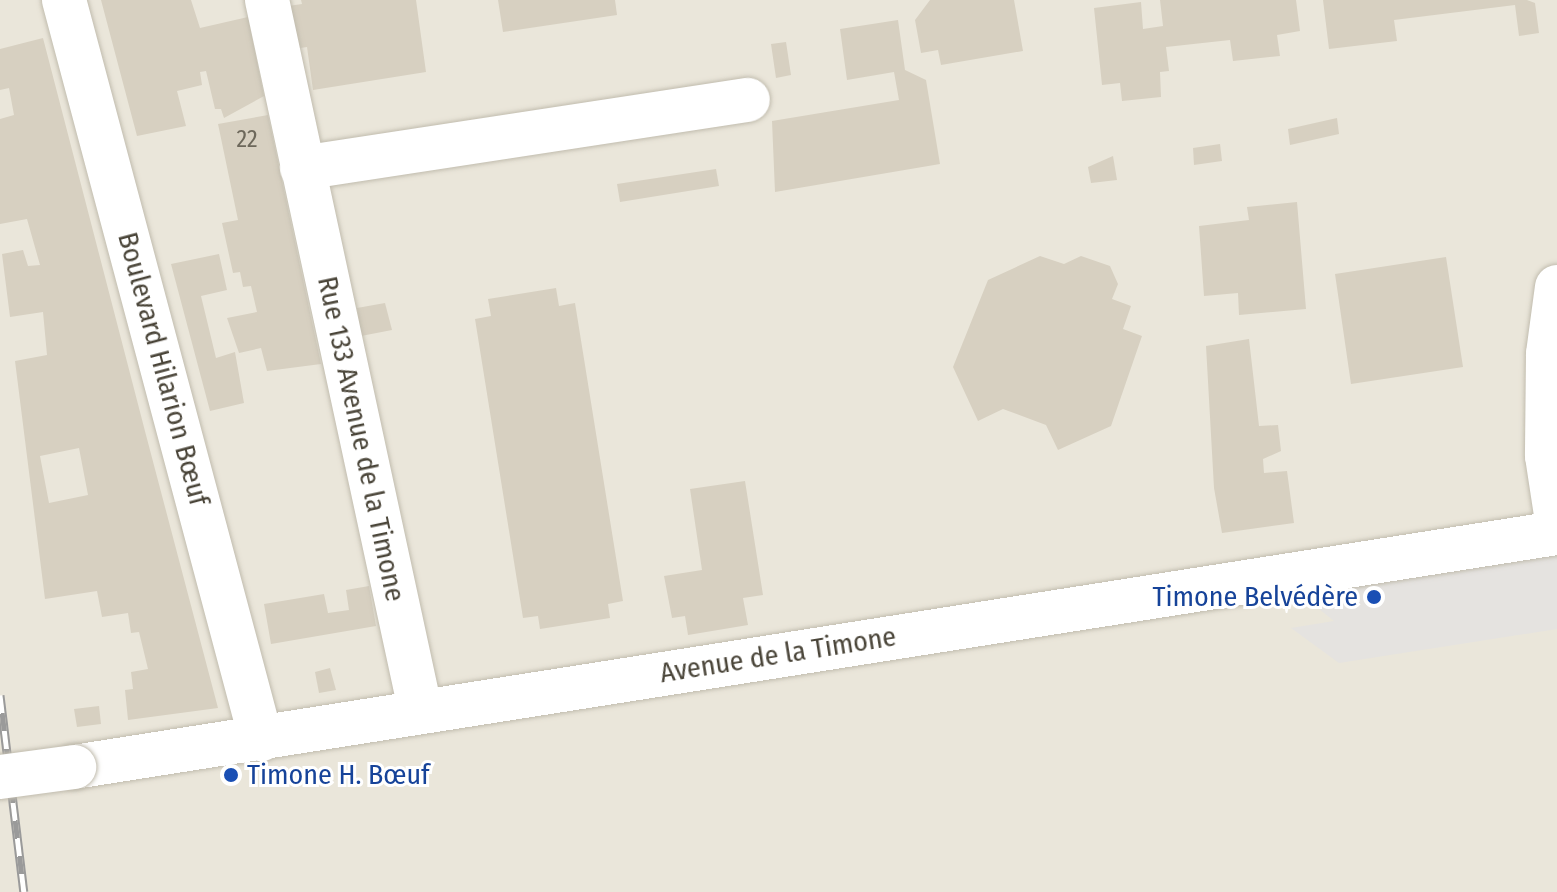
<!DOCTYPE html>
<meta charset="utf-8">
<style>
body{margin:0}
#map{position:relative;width:1557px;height:892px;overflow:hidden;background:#f6f3ec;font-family:"Fira Sans Condensed",sans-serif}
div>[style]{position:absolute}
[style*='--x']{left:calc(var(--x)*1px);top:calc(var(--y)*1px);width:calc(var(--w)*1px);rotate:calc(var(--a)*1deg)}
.residential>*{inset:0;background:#eae6da}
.parking>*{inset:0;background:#e5e3e0}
.building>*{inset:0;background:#d7d0c1}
.roads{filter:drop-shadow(0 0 2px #c1bcae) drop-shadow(0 0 2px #c1bcae)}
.minor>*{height:44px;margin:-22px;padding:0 22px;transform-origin:22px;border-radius:22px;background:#fff}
.rail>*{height:9px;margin-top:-4.5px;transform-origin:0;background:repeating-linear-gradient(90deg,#fff 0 18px,#9a9a9a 0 36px);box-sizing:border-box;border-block:2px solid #9a9a9a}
.bridges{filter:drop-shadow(0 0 2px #c1bcae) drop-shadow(0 0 2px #c1bcae)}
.minor-bridge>*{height:44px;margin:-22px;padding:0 22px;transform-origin:22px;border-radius:22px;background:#fff}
.dots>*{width:22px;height:22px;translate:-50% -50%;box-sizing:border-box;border:4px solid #fff;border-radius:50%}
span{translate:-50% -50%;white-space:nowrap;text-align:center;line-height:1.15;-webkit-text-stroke:6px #fff;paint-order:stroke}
.number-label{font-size:24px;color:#6d685b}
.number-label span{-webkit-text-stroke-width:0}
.street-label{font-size:28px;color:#4a4539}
.transit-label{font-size:28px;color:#164399}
.right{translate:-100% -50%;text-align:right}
.left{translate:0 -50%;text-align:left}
</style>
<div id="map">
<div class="residential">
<i style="clip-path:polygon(0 0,1557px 0,1557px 892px,0 892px)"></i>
</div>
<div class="parking">
<i style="clip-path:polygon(1557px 534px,1557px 629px,1339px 663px,1291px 628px,1334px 621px,1281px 578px)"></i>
</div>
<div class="building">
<i style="clip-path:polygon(101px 0,191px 0,200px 28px,248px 17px,264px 96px,224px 118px,221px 109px,215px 109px,206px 71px,200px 72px,202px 85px,177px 91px,186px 126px,137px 136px)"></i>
<i style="clip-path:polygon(301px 0,416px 0,426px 72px,313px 90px,307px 47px,294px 49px,288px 6px,302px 4px)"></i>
<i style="clip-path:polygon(498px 0,615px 0,617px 15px,503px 32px)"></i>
<i style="clip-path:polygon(930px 0,1014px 0,1023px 51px,941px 65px,938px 50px,921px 53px,915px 20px)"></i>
<i style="clip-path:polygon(1160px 0,1296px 0,1300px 31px,1277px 35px,1280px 56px,1233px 61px,1230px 40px,1166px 47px,1169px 71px,1160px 72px,1161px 97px,1122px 101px,1120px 83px,1102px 85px,1094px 8px,1141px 2px,1143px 29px,1163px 26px)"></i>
<i style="clip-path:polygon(1323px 0,1527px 0,1535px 3px,1539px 33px,1519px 36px,1515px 5px,1394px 20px,1397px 41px,1329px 49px)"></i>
<i style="clip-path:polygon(898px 20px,905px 70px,926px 80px,940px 164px,775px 192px,772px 121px,899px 100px,894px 72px,847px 80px,840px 29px)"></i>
<i style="clip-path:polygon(evenodd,43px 38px,146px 435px,218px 708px,128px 720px,125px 690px,133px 689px,131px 672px,148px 669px,139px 632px,131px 633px,128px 613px,102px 617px,97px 591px,45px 599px,15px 361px,47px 355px,43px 312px,10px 317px,2px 254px,23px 250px,28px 266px,40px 265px,27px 219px,0 224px,0 119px,14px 115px,9px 88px,0 90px,0 49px,43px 38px,79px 448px,88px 495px,49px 503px,40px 456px,79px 448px)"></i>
<i style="clip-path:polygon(786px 42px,791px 75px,776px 78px,771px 44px)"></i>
<i style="clip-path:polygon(268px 115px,321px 364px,267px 371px,261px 348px,239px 353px,227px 318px,257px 312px,251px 286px,243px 287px,240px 272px,233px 273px,222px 223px,238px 220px,218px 124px)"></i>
<i style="clip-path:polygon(1337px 118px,1339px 134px,1290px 145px,1288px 129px)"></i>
<i style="clip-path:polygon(1220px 144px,1222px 161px,1194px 165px,1193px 148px)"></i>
<i style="clip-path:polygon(1113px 156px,1117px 180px,1091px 183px,1088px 167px)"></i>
<i style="clip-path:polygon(716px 169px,719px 186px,620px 202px,617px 184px)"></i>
<i style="clip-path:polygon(1297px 202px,1306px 309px,1239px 315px,1238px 293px,1204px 296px,1199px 226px,1249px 220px,1247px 207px)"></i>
<i style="clip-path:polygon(219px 254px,227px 290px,201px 296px,216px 358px,235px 352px,244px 403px,210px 411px,171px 264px)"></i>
<i style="clip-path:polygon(1040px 256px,1064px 264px,1081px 256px,1110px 266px,1118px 284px,1112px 299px,1131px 306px,1123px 329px,1142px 336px,1111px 426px,1058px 450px,1046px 425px,1003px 409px,978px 421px,953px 367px,988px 280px)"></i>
<i style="clip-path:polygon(1446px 257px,1463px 367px,1351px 384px,1335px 274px)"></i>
<i style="clip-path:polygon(556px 288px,559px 306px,575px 303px,623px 601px,608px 604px,610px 618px,540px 629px,538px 616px,523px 618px,475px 319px,491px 316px,488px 299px)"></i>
<i style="clip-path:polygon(385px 303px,392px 330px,361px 336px,357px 308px)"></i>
<i style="clip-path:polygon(1249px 339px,1259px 426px,1278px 425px,1281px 451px,1263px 459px,1264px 473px,1287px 471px,1294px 523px,1222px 533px,1214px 488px,1206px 346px)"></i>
<i style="clip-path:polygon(745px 481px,763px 595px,743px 598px,748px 625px,688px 635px,685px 616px,672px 618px,664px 576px,702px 570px,690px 489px)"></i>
<i style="clip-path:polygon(369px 586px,376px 626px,271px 644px,264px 604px,324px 594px,328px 613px,349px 610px,346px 590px)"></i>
<i style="clip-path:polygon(330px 668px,336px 690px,319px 693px,315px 672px)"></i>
<i style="clip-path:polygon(99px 706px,101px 724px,77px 727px,74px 709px)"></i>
</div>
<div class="roads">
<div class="minor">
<i style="--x:64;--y:0;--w:765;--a:75.07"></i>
<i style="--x:267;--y:0;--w:725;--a:77.82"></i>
<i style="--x:302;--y:168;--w:451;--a:-8.7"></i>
<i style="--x:1557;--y:287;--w:68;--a:97.7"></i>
<i style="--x:1548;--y:354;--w:102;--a:90.6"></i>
<i style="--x:1547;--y:456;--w:66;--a:81.3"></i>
<i style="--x:74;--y:767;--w:1501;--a:-8.97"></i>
</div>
</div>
<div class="rail">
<i style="--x:0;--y:695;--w:198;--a:83.1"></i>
</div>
<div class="bridges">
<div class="minor-bridge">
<i style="--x:0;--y:777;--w:75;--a:-7.7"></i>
</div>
</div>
<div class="dots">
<i style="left:1374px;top:597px;background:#1a4fb4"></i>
<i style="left:231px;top:775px;background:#1a4fb4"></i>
</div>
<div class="number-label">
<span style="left:247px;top:140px">22</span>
</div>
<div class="street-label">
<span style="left:163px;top:369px;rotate:75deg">Boulevard Hilarion Bœuf</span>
<span style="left:361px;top:439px;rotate:78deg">Rue 133 Avenue de la Timone</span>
<span style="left:778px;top:655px;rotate:-9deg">Avenue de la Timone</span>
</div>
<div class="transit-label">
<span class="right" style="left:1358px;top:597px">Timone Belvédère</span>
<span class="left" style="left:247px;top:775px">Timone H. Bœuf</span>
</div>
</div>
